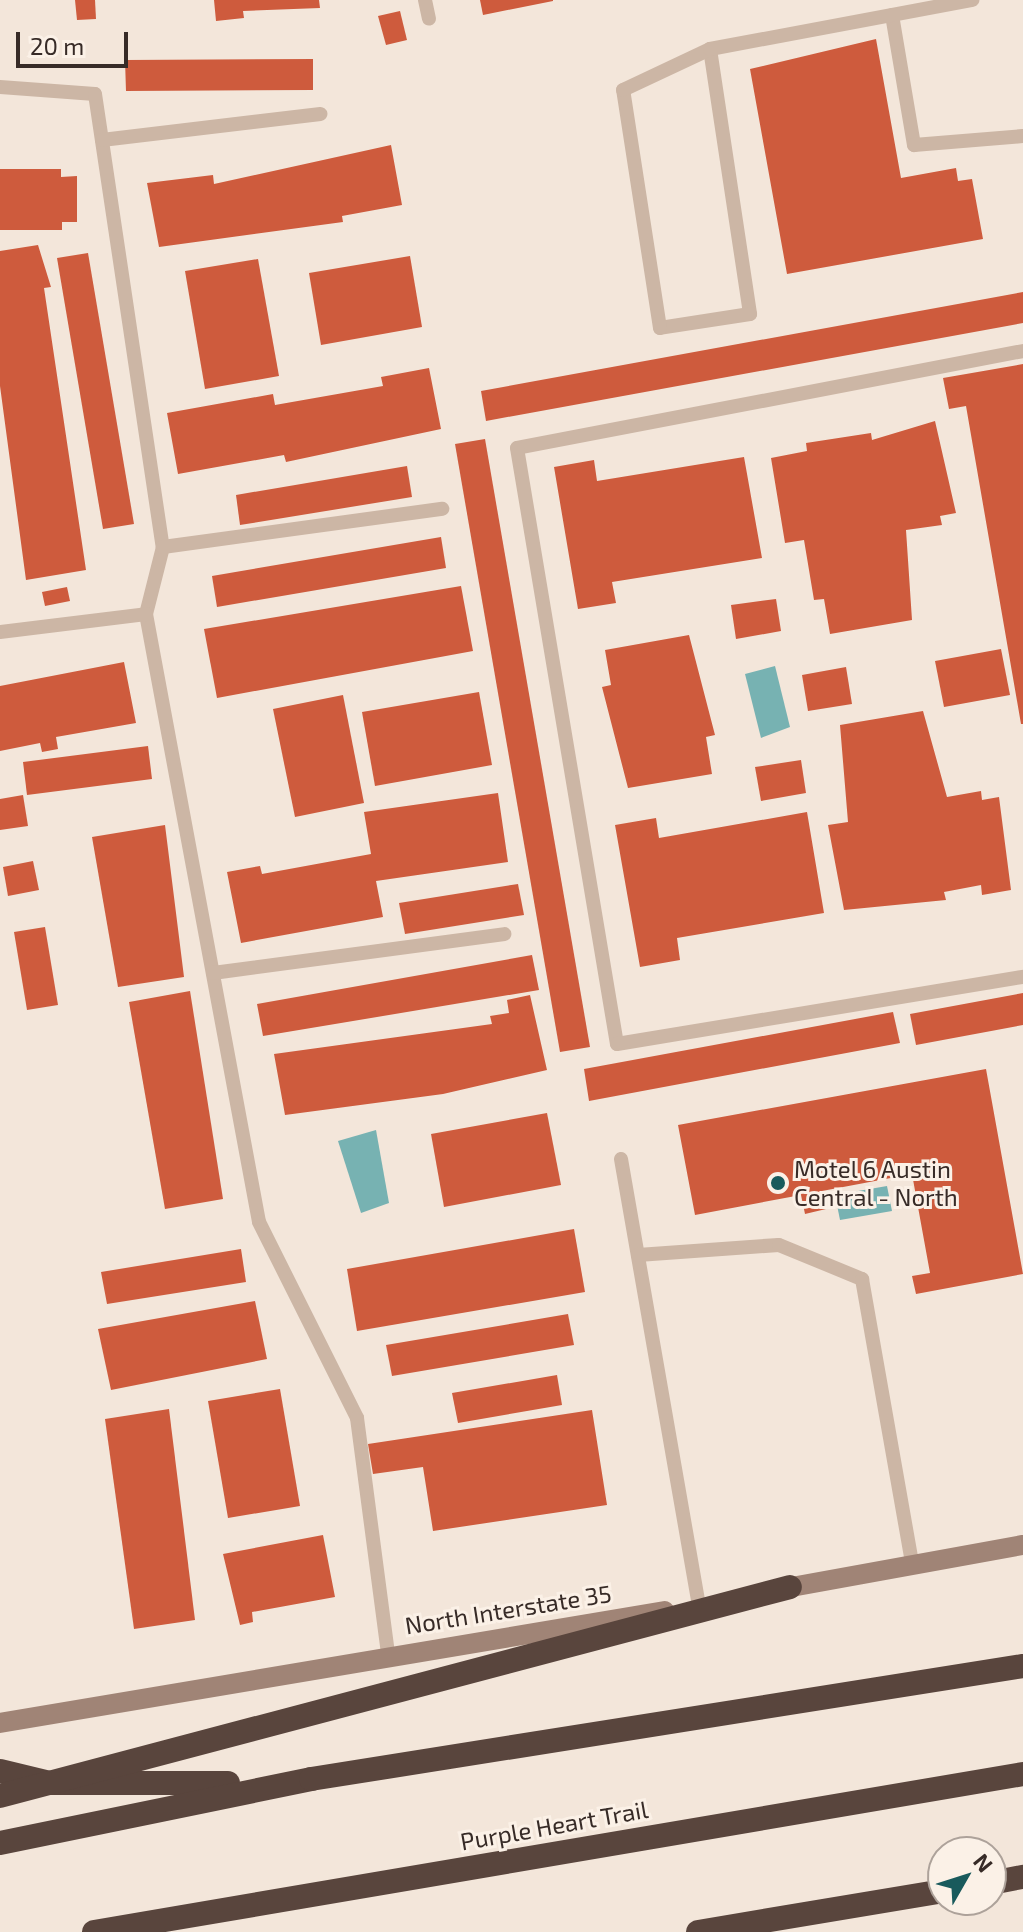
<!DOCTYPE html>
<style>
body{margin:0}
#map{position:relative;width:1023px;height:1932px;overflow:hidden;background:#f3e6da;font-family:"Exo 2",sans-serif}
div>[style]{position:absolute}
[style*='--x']{left:calc(var(--x)*1px);top:calc(var(--y)*1px);width:calc(var(--w)*1px);rotate:calc(var(--a)*1deg)}
.water>*{inset:0;background:#77b2b2}
.building>*{inset:0;background:#ce5b3d}
.lane>*{height:14px;margin:-7px;padding:0 7px;transform-origin:7px;border-radius:7px;background:#ccb6a5}
.secondary>*{height:20px;margin:-10px;padding:0 10px;transform-origin:10px;border-radius:10px;background:#a08476}
.highway>*{height:24px;margin:-12px;padding:0 12px;transform-origin:12px;border-radius:12px;background:#59453d}
.dots>*{width:22px;height:22px;translate:-50% -50%;box-sizing:border-box;border:4px solid #fbf1e7;border-radius:50%}
span{translate:-50% -50%;white-space:nowrap;text-align:center;line-height:1.15;-webkit-text-stroke:6px #fbf1e7;paint-order:stroke}
.poi-label{font-size:24px;color:#372b27}
.left{translate:0 -50%;text-align:left}
.street-label{font-size:24px;color:#372b27}
.north{position:absolute;left:927px;top:1836px;width:80px;height:80px;box-sizing:border-box;background:#fbf1e7;border:2px solid #ada29a;border-radius:50%;rotate:51deg;font-size:22px;font-weight:700;line-height:32px;text-align:center;color:#372b27}
.north::after{content:'';display:block;margin:auto;width:28px;height:36px;background:#195a5c;clip-path:polygon(50% 0,100% 100%,50% 72%,0 100%)}
.scale{position:absolute;left:16px;top:32px;width:112px;height:36px;box-sizing:border-box;border:4px solid #372b27;border-top:0;padding-left:10px;font-size:24px;line-height:28px;white-space:nowrap;color:#372b27;-webkit-text-stroke:6px #fbf1e7;paint-order:stroke}
</style>
<div id="map">
<div class="water">
<i style="clip-path:polygon(775px 666px,790px 727px,761px 738px,745px 674px)"></i>
<i style="clip-path:polygon(376px 1130px,389px 1203px,361px 1213px,338px 1141px)"></i>
<i style="clip-path:polygon(887px 1186px,892px 1211px,840px 1220px,835px 1195px)"></i>
</div>
<div class="building">
<i style="clip-path:polygon(75px 0,95px 0,96px 19px,77px 20px)"></i>
<i style="clip-path:polygon(214px 0,319px 0,320px 8px,243px 11px,244px 18px,216px 21px)"></i>
<i style="clip-path:polygon(480px 0,553px 0,553px 1px,483px 15px)"></i>
<i style="clip-path:polygon(400px 11px,407px 40px,386px 45px,378px 16px)"></i>
<i style="clip-path:polygon(876px 39px,901px 178px,956px 168px,958px 181px,972px 179px,983px 239px,787px 274px,750px 69px)"></i>
<i style="clip-path:polygon(313px 59px,313px 90px,126px 91px,125px 60px)"></i>
<i style="clip-path:polygon(391px 145px,402px 205px,342px 216px,343px 222px,159px 247px,147px 183px,213px 175px,214px 184px)"></i>
<i style="clip-path:polygon(0 169px,61px 169px,61px 177px,77px 176px,77px 222px,62px 222px,62px 230px,0 230px)"></i>
<i style="clip-path:polygon(38px 245px,51px 287px,44px 288px,86px 570px,26px 580px,0 386px,0 251px)"></i>
<i style="clip-path:polygon(88px 253px,134px 524px,103px 529px,57px 258px)"></i>
<i style="clip-path:polygon(410px 256px,422px 327px,321px 345px,309px 273px)"></i>
<i style="clip-path:polygon(258px 259px,279px 376px,205px 389px,185px 271px)"></i>
<i style="clip-path:polygon(1023px 292px,1023px 323px,486px 421px,481px 391px)"></i>
<i style="clip-path:polygon(1023px 364px,1023px 724px,1021px 724px,966px 406px,949px 409px,943px 378px)"></i>
<i style="clip-path:polygon(429px 368px,441px 429px,286px 462px,284px 455px,178px 474px,167px 413px,273px 394px,275px 405px,383px 386px,381px 377px)"></i>
<i style="clip-path:polygon(935px 421px,956px 513px,940px 516px,942px 525px,906px 530px,912px 620px,830px 634px,824px 599px,814px 600px,804px 540px,785px 543px,771px 458px,807px 451px,806px 443px,871px 433px,872px 440px)"></i>
<i style="clip-path:polygon(485px 439px,590px 1047px,560px 1052px,455px 444px)"></i>
<i style="clip-path:polygon(744px 457px,762px 558px,612px 582px,616px 603px,578px 609px,554px 467px,594px 460px,597px 481px)"></i>
<i style="clip-path:polygon(407px 466px,412px 497px,240px 525px,236px 495px)"></i>
<i style="clip-path:polygon(441px 537px,446px 568px,217px 607px,212px 576px)"></i>
<i style="clip-path:polygon(461px 586px,473px 651px,217px 698px,204px 629px)"></i>
<i style="clip-path:polygon(67px 587px,70px 601px,45px 606px,42px 592px)"></i>
<i style="clip-path:polygon(776px 599px,781px 631px,736px 639px,731px 605px)"></i>
<i style="clip-path:polygon(689px 635px,715px 735px,706px 737px,712px 774px,628px 788px,602px 687px,611px 685px,605px 650px)"></i>
<i style="clip-path:polygon(1001px 649px,1010px 695px,944px 707px,935px 661px)"></i>
<i style="clip-path:polygon(124px 662px,136px 723px,56px 737px,58px 749px,42px 752px,40px 743px,0 751px,0 686px)"></i>
<i style="clip-path:polygon(846px 667px,852px 704px,808px 711px,802px 675px)"></i>
<i style="clip-path:polygon(479px 692px,492px 765px,375px 786px,362px 712px)"></i>
<i style="clip-path:polygon(343px 695px,364px 803px,295px 817px,273px 709px)"></i>
<i style="clip-path:polygon(923px 711px,947px 797px,981px 791px,982px 800px,999px 797px,1011px 890px,982px 895px,981px 885px,944px 892px,946px 900px,844px 910px,828px 825px,848px 822px,840px 725px)"></i>
<i style="clip-path:polygon(148px 746px,152px 779px,27px 795px,23px 762px)"></i>
<i style="clip-path:polygon(801px 760px,806px 793px,761px 801px,755px 767px)"></i>
<i style="clip-path:polygon(498px 793px,508px 862px,376px 881px,383px 917px,241px 943px,227px 872px,260px 866px,262px 874px,371px 854px,364px 812px)"></i>
<i style="clip-path:polygon(23px 795px,28px 826px,0 830px,0 799px)"></i>
<i style="clip-path:polygon(807px 812px,824px 913px,677px 938px,680px 960px,640px 967px,615px 825px,656px 818px,659px 838px)"></i>
<i style="clip-path:polygon(165px 825px,184px 977px,118px 987px,92px 837px)"></i>
<i style="clip-path:polygon(33px 861px,39px 890px,8px 896px,3px 867px)"></i>
<i style="clip-path:polygon(518px 884px,524px 915px,405px 934px,399px 903px)"></i>
<i style="clip-path:polygon(45px 927px,58px 1005px,27px 1010px,14px 932px)"></i>
<i style="clip-path:polygon(532px 955px,539px 990px,263px 1036px,257px 1004px)"></i>
<i style="clip-path:polygon(190px 991px,223px 1199px,165px 1209px,129px 1002px)"></i>
<i style="clip-path:polygon(1023px 993px,1023px 1025px,916px 1045px,910px 1014px)"></i>
<i style="clip-path:polygon(530px 995px,547px 1070px,443px 1094px,285px 1115px,274px 1054px,492px 1024px,490px 1016px,509px 1013px,507px 1000px)"></i>
<i style="clip-path:polygon(893px 1012px,900px 1043px,589px 1101px,584px 1069px)"></i>
<i style="clip-path:polygon(986px 1069px,1023px 1274px,916px 1294px,912px 1276px,930px 1273px,912px 1174px,822px 1191px,826px 1209px,805px 1214px,801px 1195px,695px 1215px,678px 1125px)"></i>
<i style="clip-path:polygon(547px 1113px,561px 1185px,444px 1207px,431px 1134px)"></i>
<i style="clip-path:polygon(574px 1229px,585px 1292px,357px 1331px,347px 1269px)"></i>
<i style="clip-path:polygon(241px 1249px,246px 1282px,107px 1304px,101px 1272px)"></i>
<i style="clip-path:polygon(255px 1301px,267px 1359px,111px 1390px,98px 1329px)"></i>
<i style="clip-path:polygon(568px 1314px,574px 1345px,392px 1376px,386px 1345px)"></i>
<i style="clip-path:polygon(557px 1375px,562px 1405px,458px 1423px,452px 1393px)"></i>
<i style="clip-path:polygon(280px 1389px,300px 1506px,228px 1518px,208px 1401px)"></i>
<i style="clip-path:polygon(169px 1409px,195px 1620px,134px 1629px,105px 1419px)"></i>
<i style="clip-path:polygon(592px 1410px,607px 1505px,433px 1531px,423px 1467px,373px 1474px,368px 1444px)"></i>
<i style="clip-path:polygon(323px 1535px,335px 1597px,252px 1612px,253px 1622px,240px 1625px,223px 1554px)"></i>
</div>
<div class="lane">
<i style="--x:425;--y:0;--w:19;--a:78"></i>
<i style="--x:892;--y:15;--w:132;--a:80.4"></i>
<i style="--x:914;--y:145;--w:109;--a:-4.7"></i>
<i style="--x:710;--y:49;--w:268;--a:81.4"></i>
<i style="--x:750;--y:314;--w:91;--a:171.2"></i>
<i style="--x:660;--y:328;--w:241;--a:-98.8"></i>
<i style="--x:623;--y:90;--w:96;--a:-25.2"></i>
<i style="--x:710;--y:49;--w:267;--a:-10.6"></i>
<i style="--x:0;--y:87;--w:95;--a:4.2"></i>
<i style="--x:95;--y:94;--w:458;--a:81.5"></i>
<i style="--x:163;--y:547;--w:69;--a:104.2"></i>
<i style="--x:146;--y:614;--w:618;--a:79.47"></i>
<i style="--x:259;--y:1222;--w:219;--a:63.4"></i>
<i style="--x:357;--y:1418;--w:238;--a:82.5"></i>
<i style="--x:102;--y:140;--w:220;--a:-6.8"></i>
<i style="--x:1023;--y:351;--w:515;--a:169.15"></i>
<i style="--x:517;--y:448;--w:604;--a:80.48"></i>
<i style="--x:617;--y:1044;--w:411;--a:-9.4"></i>
<i style="--x:163;--y:547;--w:282;--a:-7.8"></i>
<i style="--x:0;--y:632;--w:147;--a:-7"></i>
<i style="--x:213;--y:973;--w:294;--a:-7.6"></i>
<i style="--x:621;--y:1159;--w:453;--a:80.1"></i>
<i style="--x:638;--y:1255;--w:141;--a:-4.1"></i>
<i style="--x:779;--y:1245;--w:90;--a:22.3"></i>
<i style="--x:862;--y:1279;--w:288;--a:80"></i>
</div>
<div class="secondary">
<i style="--x:775;--y:1590;--w:252;--a:-10.3"></i>
<i style="--x:0;--y:1723;--w:674;--a:-9.56"></i>
</div>
<div class="highway">
<i style="--x:0;--y:1771;--w:51;--a:13.5"></i>
<i style="--x:50;--y:1783;--w:178;--a:0"></i>
<i style="--x:0;--y:1796;--w:817;--a:-14.82"></i>
<i style="--x:0;--y:1843;--w:318;--a:-11.6"></i>
<i style="--x:311;--y:1779;--w:721;--a:-9.02"></i>
<i style="--x:991;--y:1883;--w:33;--a:-11"></i>
<i style="--x:94;--y:1932;--w:942;--a:-9.65"></i>
<i style="--x:698;--y:1932;--w:248;--a:-9.5"></i>
</div>
<div class="dots">
<i style="left:778px;top:1183px;background:#195a5c"></i>
</div>
<div class="poi-label">
<span class="left" style="left:794px;top:1183px">Motel 6 Austin<br>Central - North</span>
</div>
<div class="street-label">
<span style="left:508px;top:1609px;rotate:-9deg">North Interstate 35</span>
<span style="left:554px;top:1825px;rotate:-10deg">Purple Heart Trail</span>
</div>
<div class="north">N</div>
<div class="scale">20 m</div>
</div>
